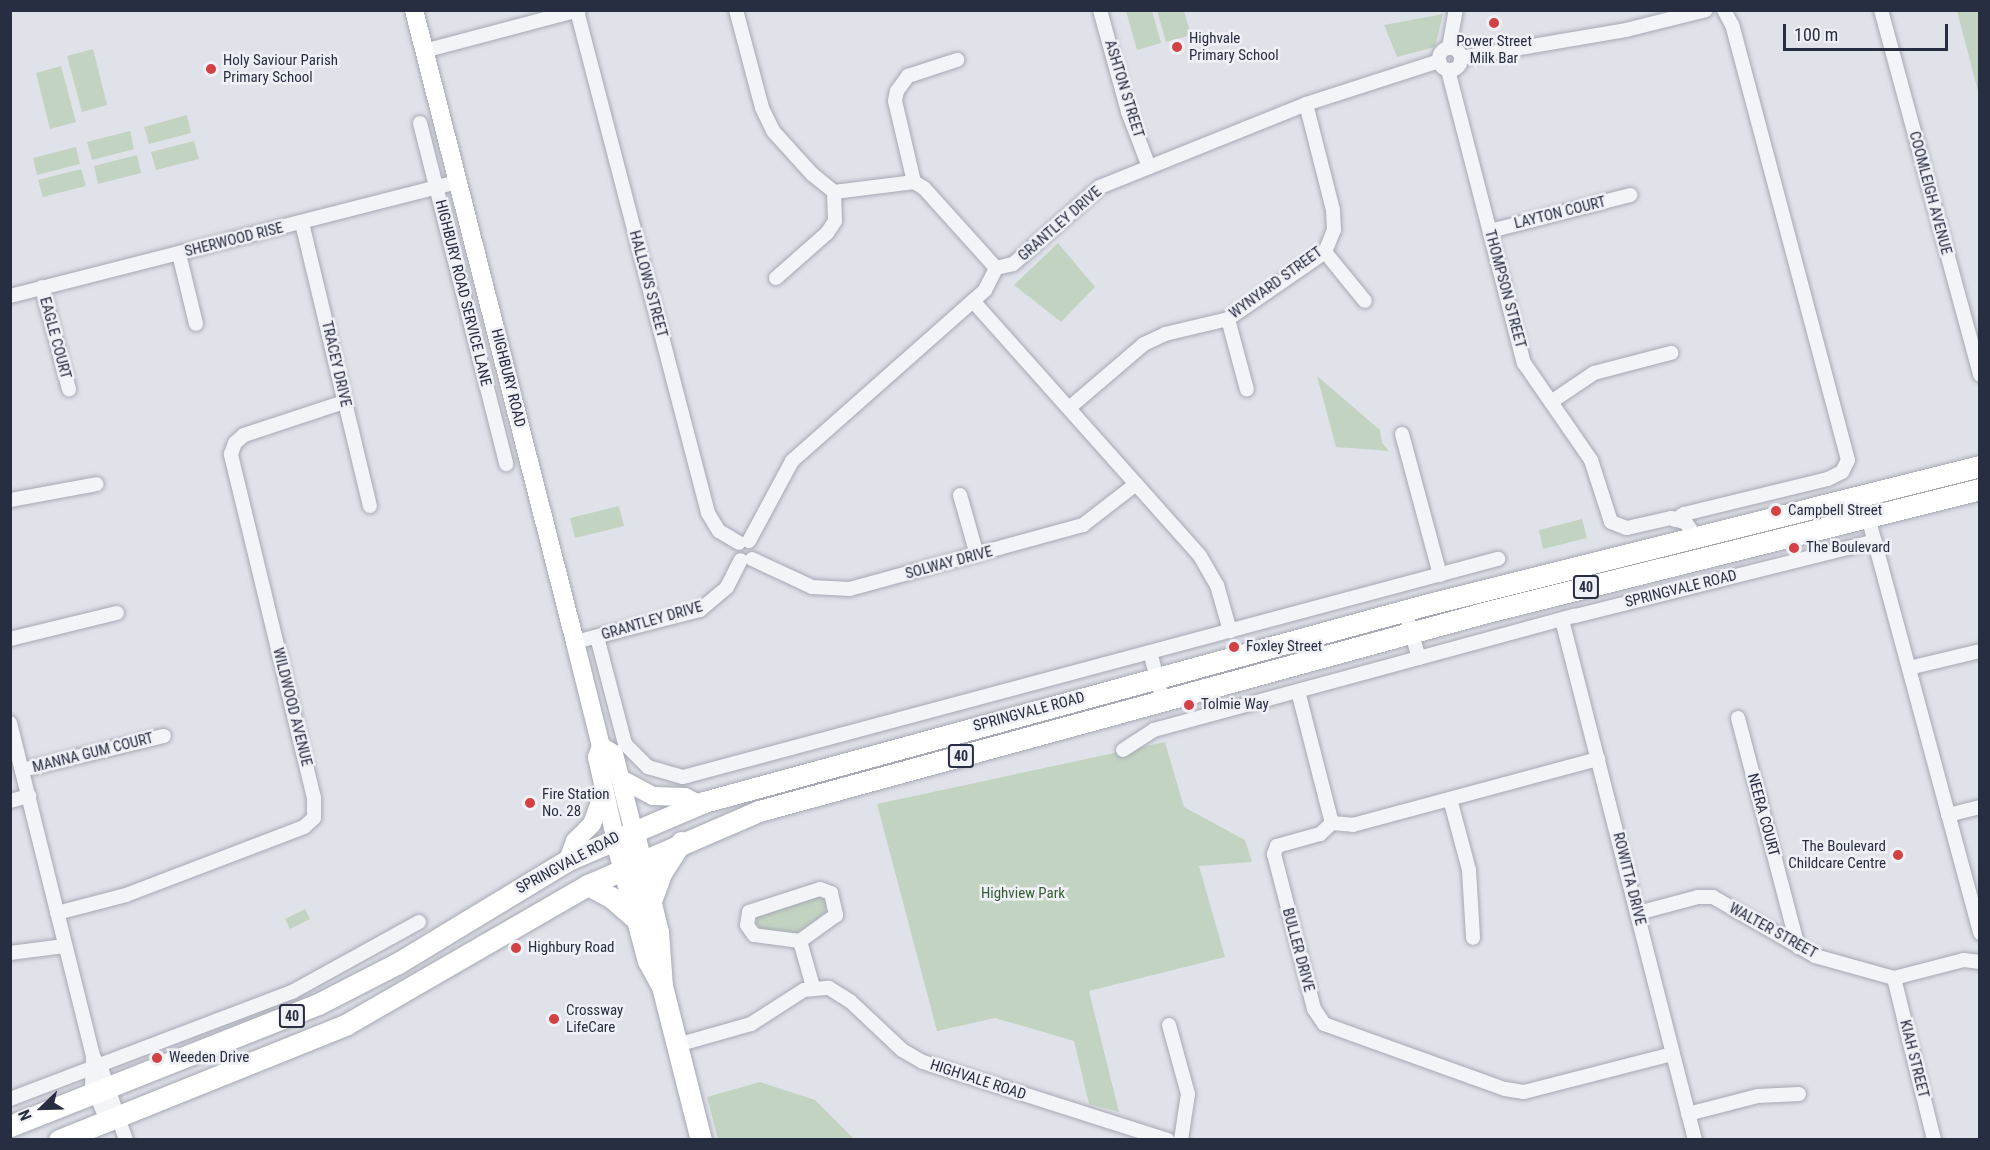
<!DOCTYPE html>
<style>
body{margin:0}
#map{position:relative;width:1990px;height:1150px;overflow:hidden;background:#e0e2e9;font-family:"Roboto Condensed",sans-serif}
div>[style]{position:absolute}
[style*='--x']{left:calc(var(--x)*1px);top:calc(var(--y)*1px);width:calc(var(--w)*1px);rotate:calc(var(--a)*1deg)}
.green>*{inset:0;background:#c3d3c1}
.roads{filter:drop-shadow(0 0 2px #a5a8b3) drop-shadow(0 0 2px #a5a8b3)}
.minor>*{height:14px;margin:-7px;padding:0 7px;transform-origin:7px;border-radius:7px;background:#f3f4f7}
.minor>.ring{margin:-7px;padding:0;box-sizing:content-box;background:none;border:14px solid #f3f4f7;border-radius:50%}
.secondary>*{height:18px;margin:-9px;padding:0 9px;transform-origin:9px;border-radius:9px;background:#fff}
.primary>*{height:21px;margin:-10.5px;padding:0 10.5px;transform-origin:10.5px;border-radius:10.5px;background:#fff}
.trunk>*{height:21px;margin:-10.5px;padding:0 10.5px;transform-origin:10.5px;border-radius:10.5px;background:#fff}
.dots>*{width:16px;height:16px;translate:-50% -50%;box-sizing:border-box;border:3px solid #eff1f7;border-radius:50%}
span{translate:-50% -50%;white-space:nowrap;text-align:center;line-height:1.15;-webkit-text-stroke:5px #eff1f7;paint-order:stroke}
.shield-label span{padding:2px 4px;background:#eff1f7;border:2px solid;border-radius:4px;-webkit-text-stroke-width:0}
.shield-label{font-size:14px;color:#282e41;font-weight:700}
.poi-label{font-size:15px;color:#282e41}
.left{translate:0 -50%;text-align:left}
.right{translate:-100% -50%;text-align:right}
.street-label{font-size:15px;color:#282e41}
.park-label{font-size:15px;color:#375d35}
.frame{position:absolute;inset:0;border:12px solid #282e41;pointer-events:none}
.north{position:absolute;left:12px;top:1078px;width:60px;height:60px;-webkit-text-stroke:4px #eff1f7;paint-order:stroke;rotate:247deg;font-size:16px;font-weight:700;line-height:24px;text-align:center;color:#282e41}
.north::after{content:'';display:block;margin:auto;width:21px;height:27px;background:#282e41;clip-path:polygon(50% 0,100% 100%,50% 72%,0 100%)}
.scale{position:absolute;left:1783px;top:24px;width:165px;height:27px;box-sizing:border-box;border:3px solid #282e41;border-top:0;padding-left:8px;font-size:18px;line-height:21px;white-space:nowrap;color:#282e41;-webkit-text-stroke:4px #eff1f7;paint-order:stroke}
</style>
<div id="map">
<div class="green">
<i style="clip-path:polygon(1126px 11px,1152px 11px,1161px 43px,1137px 50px)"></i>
<i style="clip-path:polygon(1157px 11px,1184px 11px,1191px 35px,1166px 42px)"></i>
<i style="clip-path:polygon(1957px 11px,1979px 11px,1979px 95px)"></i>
<i style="clip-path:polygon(1443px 14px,1435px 47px,1397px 57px,1384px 25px)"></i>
<i style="clip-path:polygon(93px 49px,107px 105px,82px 112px,67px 56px)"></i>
<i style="clip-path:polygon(61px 66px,76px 122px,50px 129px,36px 73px)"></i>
<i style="clip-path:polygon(187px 115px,191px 133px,149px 144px,144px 127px)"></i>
<i style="clip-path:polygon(130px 131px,134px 149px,92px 160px,87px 142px)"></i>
<i style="clip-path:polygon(194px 141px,199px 159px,156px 170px,151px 152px)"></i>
<i style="clip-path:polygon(76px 147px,80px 164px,37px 175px,33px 158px)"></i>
<i style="clip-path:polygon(137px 155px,141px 173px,98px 184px,94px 166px)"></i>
<i style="clip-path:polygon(81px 169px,86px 186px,43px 197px,38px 180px)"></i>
<i style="clip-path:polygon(1058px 243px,1095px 287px,1061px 322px,1014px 285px)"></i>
<i style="clip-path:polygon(1317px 376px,1380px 430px,1382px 443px,1389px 451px,1336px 447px)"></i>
<i style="clip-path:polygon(619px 506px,624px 526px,575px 538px,570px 518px)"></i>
<i style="clip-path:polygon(1582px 519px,1587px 538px,1543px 549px,1539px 530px)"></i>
<i style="clip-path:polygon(1165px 742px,1184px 807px,1245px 840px,1252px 862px,1199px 866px,1225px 957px,1089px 991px,1119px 1112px,1089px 1104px,1074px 1041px,995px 1018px,937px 1031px,877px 804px)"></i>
<i style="clip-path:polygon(819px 896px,827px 901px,825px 913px,795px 934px,762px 931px,756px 923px,758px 913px)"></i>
<i style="clip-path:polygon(305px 909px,310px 919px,290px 929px,285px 919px)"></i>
<i style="clip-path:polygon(760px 1082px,815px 1100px,854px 1139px,718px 1139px,707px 1097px)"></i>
</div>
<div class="roads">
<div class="minor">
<i style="--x:736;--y:10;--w:101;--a:75.1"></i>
<i style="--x:762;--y:108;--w:25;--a:64"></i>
<i style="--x:773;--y:131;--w:58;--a:47.8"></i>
<i style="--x:812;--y:174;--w:28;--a:39"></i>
<i style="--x:834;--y:192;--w:81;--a:-7.1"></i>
<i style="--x:914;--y:182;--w:12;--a:31"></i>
<i style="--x:924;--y:188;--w:108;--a:48"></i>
<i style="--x:1100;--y:10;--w:106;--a:74.6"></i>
<i style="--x:1128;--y:112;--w:59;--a:69.1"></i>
<i style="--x:1881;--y:10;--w:378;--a:74.8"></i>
<i style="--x:577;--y:11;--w:519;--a:75.37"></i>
<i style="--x:708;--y:513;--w:21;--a:59"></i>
<i style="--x:719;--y:531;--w:23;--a:31"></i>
<i class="ring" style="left:1439px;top:48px;width:8px;height:8px"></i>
<i style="--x:1449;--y:48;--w:39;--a:-80"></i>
<i style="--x:424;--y:51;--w:160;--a:-14.8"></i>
<i style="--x:1461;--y:58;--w:167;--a:-9.6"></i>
<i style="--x:1626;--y:30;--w:82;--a:-14"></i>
<i style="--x:1448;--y:70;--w:303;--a:75.5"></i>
<i style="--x:1524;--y:363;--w:118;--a:55.4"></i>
<i style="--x:1591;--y:460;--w:65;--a:72.1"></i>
<i style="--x:1611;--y:522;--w:17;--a:21"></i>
<i style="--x:1627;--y:528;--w:45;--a:-12.8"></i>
<i style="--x:1671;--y:518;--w:16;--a:18"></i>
<i style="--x:1686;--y:523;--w:17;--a:54"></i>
<i style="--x:420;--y:123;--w:352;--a:75.8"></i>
<i style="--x:914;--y:182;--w:83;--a:-103.2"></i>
<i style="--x:895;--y:101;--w:10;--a:-79"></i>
<i style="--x:897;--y:91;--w:19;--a:-54"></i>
<i style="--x:908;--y:76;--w:52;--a:-18.1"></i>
<i style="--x:302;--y:223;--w:291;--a:76.5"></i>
<i style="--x:1490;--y:231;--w:145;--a:-14.4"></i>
<i style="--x:1325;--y:252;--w:63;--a:50.8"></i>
<i style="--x:179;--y:254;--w:72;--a:76.3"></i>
<i style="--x:776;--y:278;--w:68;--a:-41.4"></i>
<i style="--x:827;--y:233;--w:14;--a:-56"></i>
<i style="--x:835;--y:221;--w:29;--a:-92"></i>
<i style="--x:42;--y:287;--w:106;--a:75.2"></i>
<i style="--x:10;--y:296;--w:462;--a:-14.3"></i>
<i style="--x:973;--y:301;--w:341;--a:48.3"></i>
<i style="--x:1200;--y:556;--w:34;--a:60"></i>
<i style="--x:1217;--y:585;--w:48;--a:74.2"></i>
<i style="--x:1228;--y:319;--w:73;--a:75"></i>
<i style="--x:1551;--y:402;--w:52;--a:-34"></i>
<i style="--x:1594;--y:373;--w:80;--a:-14.6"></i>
<i style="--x:1069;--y:408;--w:99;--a:-40.5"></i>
<i style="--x:1144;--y:344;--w:23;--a:-25"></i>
<i style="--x:1165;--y:334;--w:65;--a:-13.4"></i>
<i style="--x:1228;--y:319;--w:118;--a:-34.6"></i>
<i style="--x:1325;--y:252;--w:24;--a:-68"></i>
<i style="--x:1334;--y:230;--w:20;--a:-93"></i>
<i style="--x:1333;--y:210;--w:109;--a:-104.3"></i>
<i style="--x:1402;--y:434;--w:146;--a:74.9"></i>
<i style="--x:960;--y:495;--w:62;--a:74.2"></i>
<i style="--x:10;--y:500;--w:88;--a:-10.4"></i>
<i style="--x:1868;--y:517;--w:431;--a:74.9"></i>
<i style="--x:1675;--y:520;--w:11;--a:-34"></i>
<i style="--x:1684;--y:514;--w:148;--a:-13.7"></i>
<i style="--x:1828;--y:479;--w:16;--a:-27"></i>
<i style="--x:1842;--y:472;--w:13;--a:-63"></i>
<i style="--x:1848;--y:460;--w:450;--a:-104.9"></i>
<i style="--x:1732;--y:25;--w:17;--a:-118"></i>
<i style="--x:749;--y:541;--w:91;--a:-61.7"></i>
<i style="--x:792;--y:461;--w:258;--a:-41.5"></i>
<i style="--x:985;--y:290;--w:25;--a:-63"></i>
<i style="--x:996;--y:268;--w:17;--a:-13"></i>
<i style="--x:1013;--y:264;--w:116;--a:-41.5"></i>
<i style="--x:1100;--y:187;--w:222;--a:-21.9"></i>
<i style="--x:1306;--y:104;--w:140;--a:-17.9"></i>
<i style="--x:752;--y:559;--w:66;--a:25"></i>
<i style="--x:812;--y:587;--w:38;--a:3"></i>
<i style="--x:850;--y:589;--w:242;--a:-15.4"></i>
<i style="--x:1083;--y:525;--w:67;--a:-37.7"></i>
<i style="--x:1405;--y:611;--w:49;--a:73.4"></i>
<i style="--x:1562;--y:620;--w:537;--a:75.65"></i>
<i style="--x:597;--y:637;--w:111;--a:75.3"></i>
<i style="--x:625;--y:744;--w:33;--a:45"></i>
<i style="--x:648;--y:767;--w:36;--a:16"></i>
<i style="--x:683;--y:777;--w:844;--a:-14.98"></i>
<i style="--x:10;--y:639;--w:110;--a:-13.7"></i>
<i style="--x:575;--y:642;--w:129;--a:-14.4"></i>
<i style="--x:700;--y:610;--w:35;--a:-40"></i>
<i style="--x:727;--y:587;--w:30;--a:-63"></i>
<i style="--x:1150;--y:652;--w:51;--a:75.1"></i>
<i style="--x:1909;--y:668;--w:73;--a:-13.5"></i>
<i style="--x:1298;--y:691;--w:136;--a:75.6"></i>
<i style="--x:1738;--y:718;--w:237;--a:75.3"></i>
<i style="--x:10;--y:723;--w:344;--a:76"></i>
<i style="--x:93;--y:1057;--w:28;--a:92"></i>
<i style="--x:92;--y:1085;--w:39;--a:67"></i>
<i style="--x:1123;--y:750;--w:37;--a:-33"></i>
<i style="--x:1154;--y:730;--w:436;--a:-15.2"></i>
<i style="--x:1575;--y:616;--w:309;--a:-14"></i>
<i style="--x:22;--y:770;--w:146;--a:-13.5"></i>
<i style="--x:1450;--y:799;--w:73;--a:75"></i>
<i style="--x:1469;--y:870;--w:68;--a:86.6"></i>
<i style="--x:10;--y:801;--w:20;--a:-15"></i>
<i style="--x:1948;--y:815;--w:33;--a:-14"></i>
<i style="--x:1332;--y:823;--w:16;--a:137"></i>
<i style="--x:1320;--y:834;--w:45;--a:164.4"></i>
<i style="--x:1277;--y:846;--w:9;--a:111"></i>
<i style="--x:1274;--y:854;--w:160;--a:75.5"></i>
<i style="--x:1314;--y:1009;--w:18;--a:56"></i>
<i style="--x:1324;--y:1024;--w:192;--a:19.8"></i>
<i style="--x:1505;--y:1089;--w:19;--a:9"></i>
<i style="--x:1524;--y:1092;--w:153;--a:-14.4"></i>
<i style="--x:1332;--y:823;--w:21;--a:5"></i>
<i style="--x:1353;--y:825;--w:254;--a:-15.1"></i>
<i style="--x:820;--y:889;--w:12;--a:20"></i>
<i style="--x:831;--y:893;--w:23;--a:77"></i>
<i style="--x:836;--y:915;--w:44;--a:144.2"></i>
<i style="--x:800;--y:941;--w:46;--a:-172.6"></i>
<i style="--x:754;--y:935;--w:12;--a:-125"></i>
<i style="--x:747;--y:925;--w:13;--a:-81"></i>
<i style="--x:749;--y:912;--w:75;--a:-17.9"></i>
<i style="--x:57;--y:913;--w:71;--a:-14.6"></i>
<i style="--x:126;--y:895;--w:191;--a:-20.9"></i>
<i style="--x:304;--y:827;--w:13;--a:-42"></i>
<i style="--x:314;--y:818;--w:20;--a:-90"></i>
<i style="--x:314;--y:798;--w:354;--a:-103.6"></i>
<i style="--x:231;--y:454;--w:12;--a:-70"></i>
<i style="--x:235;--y:443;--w:12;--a:-42"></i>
<i style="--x:244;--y:435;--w:105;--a:-18.3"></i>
<i style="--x:1638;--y:913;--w:62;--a:-14.9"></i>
<i style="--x:1698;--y:897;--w:15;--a:0"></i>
<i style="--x:1713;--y:897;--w:118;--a:30"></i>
<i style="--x:1815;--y:956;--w:82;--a:15.6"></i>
<i style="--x:1894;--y:978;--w:72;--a:-14.4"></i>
<i style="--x:1964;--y:960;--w:16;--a:7"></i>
<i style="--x:800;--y:941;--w:48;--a:74.2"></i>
<i style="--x:10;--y:953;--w:55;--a:-7.3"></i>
<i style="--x:1894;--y:978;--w:167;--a:76.1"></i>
<i style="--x:1169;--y:1025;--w:72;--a:74.6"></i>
<i style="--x:1188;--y:1094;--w:47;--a:98.7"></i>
<i style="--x:677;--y:1045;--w:77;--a:-15.8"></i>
<i style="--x:751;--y:1024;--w:63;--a:-32.7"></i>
<i style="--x:804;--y:990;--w:25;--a:-5"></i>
<i style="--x:829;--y:988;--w:25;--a:32"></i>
<i style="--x:850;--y:1001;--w:71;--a:43.3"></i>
<i style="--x:902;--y:1050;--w:24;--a:30"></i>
<i style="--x:923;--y:1062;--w:257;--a:17.7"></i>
<i style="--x:94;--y:1058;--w:15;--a:58"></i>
<i style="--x:102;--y:1071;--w:73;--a:70.8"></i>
<i style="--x:10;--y:1099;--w:302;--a:-20.8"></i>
<i style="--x:292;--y:992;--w:145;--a:-28.9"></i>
<i style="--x:1688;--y:1114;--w:72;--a:-14.4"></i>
<i style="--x:1758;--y:1096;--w:41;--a:-2.8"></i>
</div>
<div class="secondary">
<i style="--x:414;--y:10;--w:652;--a:75.71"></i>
<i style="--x:575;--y:642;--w:107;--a:76"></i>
<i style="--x:601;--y:746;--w:12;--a:110"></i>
<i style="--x:597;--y:757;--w:82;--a:77.3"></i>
<i style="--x:601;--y:746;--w:15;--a:32"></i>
<i style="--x:614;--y:754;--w:77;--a:75.8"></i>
<i style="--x:621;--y:779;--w:36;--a:28"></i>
<i style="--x:653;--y:796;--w:32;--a:2"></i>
<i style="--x:685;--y:797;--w:15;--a:28"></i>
<i style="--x:568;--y:860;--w:20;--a:-70"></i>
<i style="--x:575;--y:841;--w:24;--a:-45"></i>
<i style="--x:592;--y:824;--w:35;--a:-70"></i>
</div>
<div class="primary">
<i style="--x:633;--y:829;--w:106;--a:76.4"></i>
<i style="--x:658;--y:932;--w:54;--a:85.8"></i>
<i style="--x:662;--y:986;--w:159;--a:75.8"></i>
<i style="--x:615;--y:837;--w:128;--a:75.1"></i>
<i style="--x:648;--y:961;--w:29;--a:61"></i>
<i style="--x:588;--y:885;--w:26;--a:28"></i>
<i style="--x:611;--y:897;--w:35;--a:41"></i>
<i style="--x:651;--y:901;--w:30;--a:-70"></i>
<i style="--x:661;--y:873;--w:37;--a:-57"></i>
</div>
<div class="trunk">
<i style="--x:10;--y:1126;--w:331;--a:-21.6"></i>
<i style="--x:318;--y:1004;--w:90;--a:-27.1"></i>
<i style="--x:398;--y:963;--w:199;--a:-31.2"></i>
<i style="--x:568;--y:860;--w:148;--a:-23.1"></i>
<i style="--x:704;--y:802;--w:747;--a:-15.28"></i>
<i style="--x:1425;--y:605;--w:572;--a:-14.06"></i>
<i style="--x:59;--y:1140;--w:310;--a:-21.9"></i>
<i style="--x:347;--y:1024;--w:278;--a:-30"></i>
<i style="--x:588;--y:885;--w:186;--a:-23.4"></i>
<i style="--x:759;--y:811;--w:755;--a:-15.29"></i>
<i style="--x:1487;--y:612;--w:508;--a:-14.01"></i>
</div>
</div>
<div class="dots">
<i style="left:1494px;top:23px;background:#d24143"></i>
<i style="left:1177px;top:47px;background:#d24143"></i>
<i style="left:211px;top:69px;background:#d24143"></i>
<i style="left:1776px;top:511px;background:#d24143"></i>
<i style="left:1794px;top:548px;background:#d24143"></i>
<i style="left:1234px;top:647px;background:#d24143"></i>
<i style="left:1189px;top:705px;background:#d24143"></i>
<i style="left:530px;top:803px;background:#d24143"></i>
<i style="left:1898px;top:855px;background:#d24143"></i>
<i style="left:516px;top:948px;background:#d24143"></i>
<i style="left:554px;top:1019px;background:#d24143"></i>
<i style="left:157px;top:1058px;background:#d24143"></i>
</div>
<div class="shield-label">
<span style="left:1586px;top:587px">40</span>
<span style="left:961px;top:756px">40</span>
<span style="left:292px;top:1016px">40</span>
</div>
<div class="poi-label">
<span class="left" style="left:1189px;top:47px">Highvale<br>Primary School</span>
<span style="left:1494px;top:50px">Power Street<br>Milk Bar</span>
<span class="left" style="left:223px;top:69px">Holy Saviour Parish<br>Primary School</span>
<span class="left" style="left:1788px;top:511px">Campbell Street</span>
<span class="left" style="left:1806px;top:548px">The Boulevard</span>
<span class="left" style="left:1246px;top:647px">Foxley Street</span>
<span class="left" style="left:1201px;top:705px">Tolmie Way</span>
<span class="left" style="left:542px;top:803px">Fire Station<br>No. 28</span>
<span class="right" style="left:1886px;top:855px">The Boulevard<br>Childcare Centre</span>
<span class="left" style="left:528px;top:948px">Highbury Road</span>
<span class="left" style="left:566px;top:1019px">Crossway<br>LifeCare</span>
<span class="left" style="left:169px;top:1058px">Weeden Drive</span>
</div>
<div class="street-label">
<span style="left:1124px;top:89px;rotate:73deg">ASHTON STREET</span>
<span style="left:1930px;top:193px;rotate:75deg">COOMLEIGH AVENUE</span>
<span style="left:1560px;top:213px;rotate:-14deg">LAYTON COURT</span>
<span style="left:1060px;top:224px;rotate:-41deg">GRANTLEY DRIVE</span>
<span style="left:234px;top:240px;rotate:-14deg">SHERWOOD RISE</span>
<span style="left:1276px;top:283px;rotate:-36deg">WYNYARD STREET</span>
<span style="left:648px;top:284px;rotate:75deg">HALLOWS STREET</span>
<span style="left:1505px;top:289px;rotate:75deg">THOMPSON STREET</span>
<span style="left:463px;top:293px;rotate:76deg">HIGHBURY ROAD SERVICE LANE</span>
<span style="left:55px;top:338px;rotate:75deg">EAGLE COURT</span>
<span style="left:336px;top:364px;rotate:77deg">TRACEY DRIVE</span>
<span style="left:508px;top:378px;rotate:76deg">HIGHBURY ROAD</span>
<span style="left:949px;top:563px;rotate:-15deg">SOLWAY DRIVE</span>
<span style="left:1681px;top:589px;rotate:-14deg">SPRINGVALE ROAD</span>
<span style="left:652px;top:621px;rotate:-16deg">GRANTLEY DRIVE</span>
<span style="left:292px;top:707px;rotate:76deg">WILDWOOD AVENUE</span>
<span style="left:1029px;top:712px;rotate:-15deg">SPRINGVALE ROAD</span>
<span style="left:93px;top:753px;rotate:-14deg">MANNA GUM COURT</span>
<span style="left:1763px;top:815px;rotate:75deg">NEERA COURT</span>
<span style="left:568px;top:863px;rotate:-28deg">SPRINGVALE ROAD</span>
<span style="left:1629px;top:879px;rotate:76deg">ROWITTA DRIVE</span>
<span style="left:1773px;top:931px;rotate:29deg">WALTER STREET</span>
<span style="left:1298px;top:950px;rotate:75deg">BULLER DRIVE</span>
<span style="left:1914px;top:1059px;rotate:76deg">KIAH STREET</span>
<span style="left:978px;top:1080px;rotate:18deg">HIGHVALE ROAD</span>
</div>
<div class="park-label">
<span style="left:1023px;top:894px">Highview Park</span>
</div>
<div class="frame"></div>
<div class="north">N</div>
<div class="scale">100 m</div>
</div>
